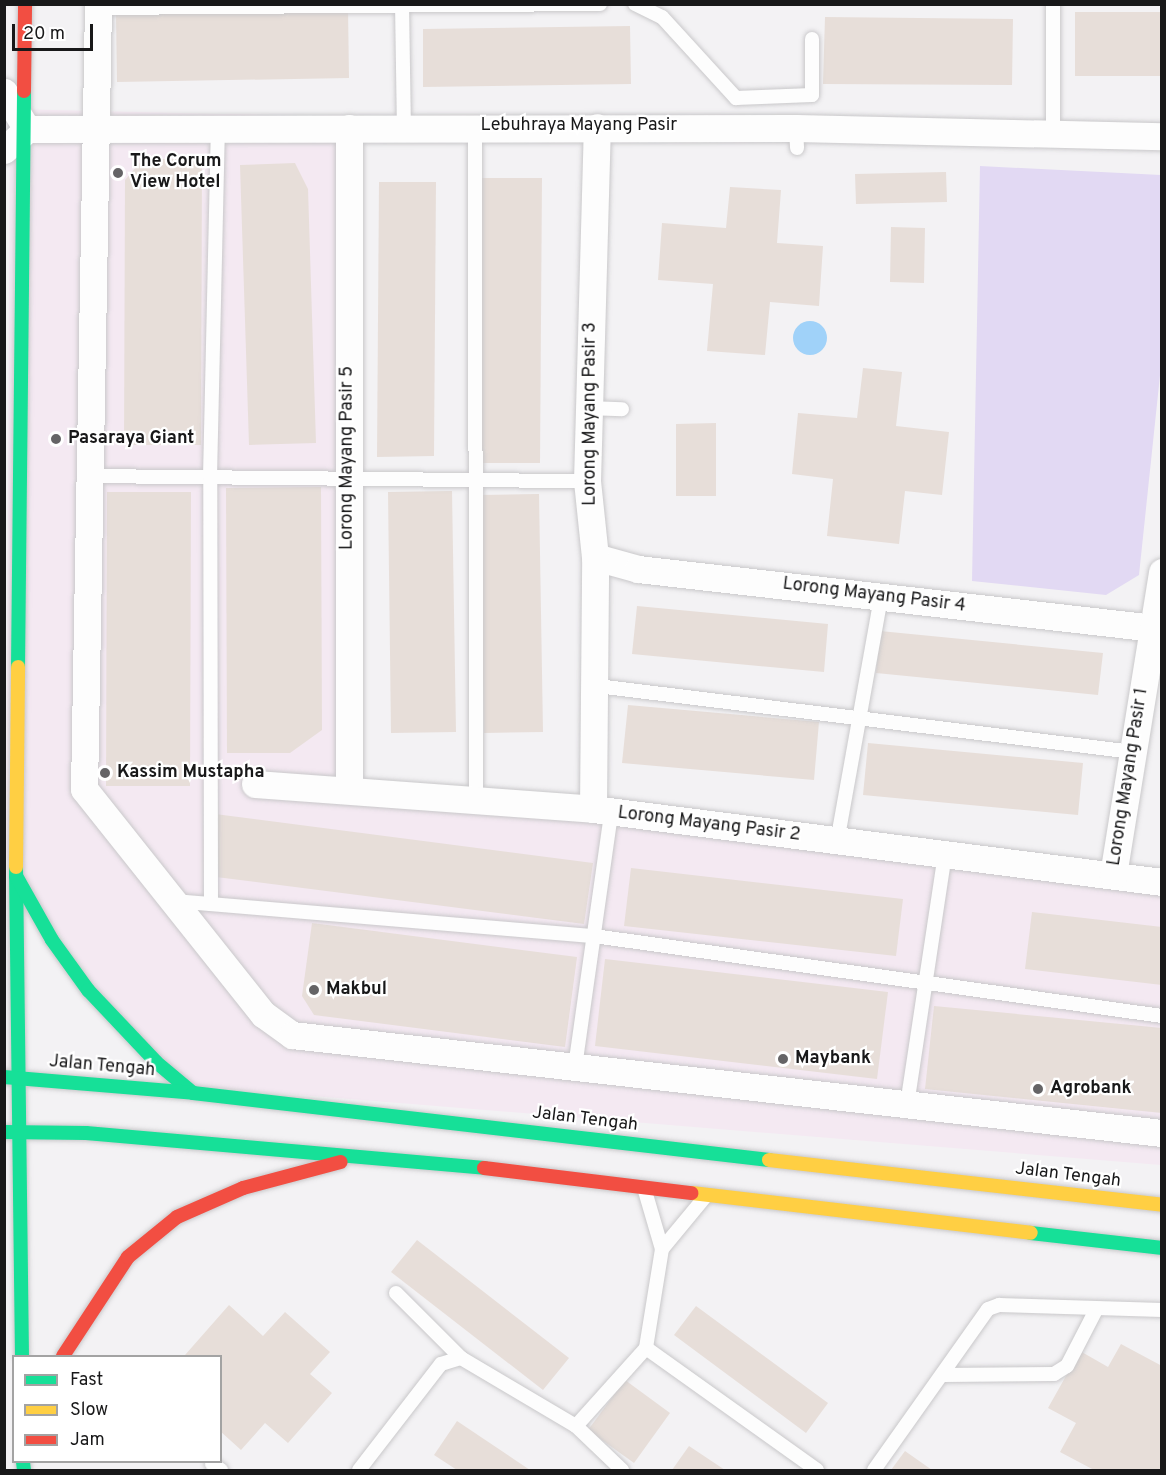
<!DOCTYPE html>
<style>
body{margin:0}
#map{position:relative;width:1166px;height:1475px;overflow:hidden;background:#f3f2f4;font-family:Overpass,sans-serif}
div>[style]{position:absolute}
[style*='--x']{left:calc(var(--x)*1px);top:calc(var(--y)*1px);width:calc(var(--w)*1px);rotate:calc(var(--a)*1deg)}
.commercial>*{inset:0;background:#f4e9f2}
.green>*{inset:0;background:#e2d9f3}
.water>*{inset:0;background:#a0d2f9}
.round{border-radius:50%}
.building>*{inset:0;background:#e7ded9}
.roads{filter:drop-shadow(0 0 2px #c9c8ca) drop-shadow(0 0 2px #c9c8ca)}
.lane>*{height:14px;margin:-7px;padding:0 7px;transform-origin:7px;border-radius:7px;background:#fdfdfd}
.street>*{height:27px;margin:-13.5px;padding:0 13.5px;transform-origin:13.5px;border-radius:13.5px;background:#fdfdfd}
.fast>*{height:14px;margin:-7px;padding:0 7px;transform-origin:7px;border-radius:7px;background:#16e098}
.slow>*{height:14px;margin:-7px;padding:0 7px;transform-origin:7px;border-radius:7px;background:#ffcf43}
.jam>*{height:14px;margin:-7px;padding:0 7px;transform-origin:7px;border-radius:7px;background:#f24e42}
.dots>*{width:16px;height:16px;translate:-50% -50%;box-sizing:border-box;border:3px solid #fff;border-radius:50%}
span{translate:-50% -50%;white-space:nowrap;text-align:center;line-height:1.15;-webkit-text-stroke:4.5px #fff;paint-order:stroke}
.street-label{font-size:18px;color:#181819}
.poi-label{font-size:18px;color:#181819;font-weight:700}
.left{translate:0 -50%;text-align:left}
.frame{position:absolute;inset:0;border:6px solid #181819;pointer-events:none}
.legend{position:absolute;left:12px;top:1355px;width:210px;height:108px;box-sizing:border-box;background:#fff;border:2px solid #a3a3a3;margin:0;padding:8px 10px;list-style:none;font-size:18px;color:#181819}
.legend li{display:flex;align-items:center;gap:12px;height:30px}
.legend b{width:30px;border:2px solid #a3a3a3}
.scale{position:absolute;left:12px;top:24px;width:81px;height:27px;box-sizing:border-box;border:3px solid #181819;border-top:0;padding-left:8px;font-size:18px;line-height:21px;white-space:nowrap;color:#181819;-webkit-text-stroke:4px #fff;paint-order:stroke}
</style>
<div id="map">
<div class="commercial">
<i style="clip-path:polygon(10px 109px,345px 117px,343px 776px,1161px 874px,1161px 1165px,166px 1084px,6px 858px)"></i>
</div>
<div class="green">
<i style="clip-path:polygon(980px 166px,1161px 175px,1161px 366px,1139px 575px,1106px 595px,972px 581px)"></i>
</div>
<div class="water">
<i class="round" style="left:793px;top:321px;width:34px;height:34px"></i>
</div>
<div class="building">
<i style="clip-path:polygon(348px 8px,349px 78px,117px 82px,116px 13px)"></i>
<i style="clip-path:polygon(1075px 12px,1162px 12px,1162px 76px,1075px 76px)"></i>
<i style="clip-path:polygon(825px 17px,1013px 19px,1012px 85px,823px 84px)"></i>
<i style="clip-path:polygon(630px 26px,631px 84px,423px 87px,423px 29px)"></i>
<i style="clip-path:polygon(143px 159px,202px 159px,201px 445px,124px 445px,125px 180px)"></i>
<i style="clip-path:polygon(295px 163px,308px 189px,316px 443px,249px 445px,240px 165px)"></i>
<i style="clip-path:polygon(946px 172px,947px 202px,856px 204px,855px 174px)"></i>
<i style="clip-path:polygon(479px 178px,542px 178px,540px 463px,477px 463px)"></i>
<i style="clip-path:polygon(379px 182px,436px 182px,434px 456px,377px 457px)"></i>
<i style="clip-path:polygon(730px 187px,781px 190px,777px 243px,823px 246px,819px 306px,770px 302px,765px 355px,707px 351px,713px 284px,658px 280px,662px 223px,726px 228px)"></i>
<i style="clip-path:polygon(891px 227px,925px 228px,924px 283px,890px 282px)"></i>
<i style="clip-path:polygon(863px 368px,902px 372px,896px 426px,949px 432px,942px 495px,905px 491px,899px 544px,827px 536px,833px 479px,792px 474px,798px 413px,857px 418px)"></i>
<i style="clip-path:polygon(716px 423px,716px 496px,676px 496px,676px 424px)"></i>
<i style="clip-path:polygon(321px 487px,322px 730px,290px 753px,227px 753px,226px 488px)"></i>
<i style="clip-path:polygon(452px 491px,456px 732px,391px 733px,388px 492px)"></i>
<i style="clip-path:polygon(107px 492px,191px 492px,190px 786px,106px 786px)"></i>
<i style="clip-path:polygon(539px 494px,543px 732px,484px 733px,480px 495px)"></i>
<i style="clip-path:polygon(637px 606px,828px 624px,824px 672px,632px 654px)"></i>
<i style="clip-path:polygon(880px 631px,1103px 653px,1098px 695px,876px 673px)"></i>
<i style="clip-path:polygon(628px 705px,819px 722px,814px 780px,622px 763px)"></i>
<i style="clip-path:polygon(868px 743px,1083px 763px,1078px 815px,863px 795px)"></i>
<i style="clip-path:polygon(215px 814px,593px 863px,584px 924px,216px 877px)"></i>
<i style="clip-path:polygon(631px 868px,903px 899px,896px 956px,624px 926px)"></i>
<i style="clip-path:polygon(1032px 912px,1162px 927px,1162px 985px,1025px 969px)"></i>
<i style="clip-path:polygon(312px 923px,577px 957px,565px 1047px,314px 1015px,302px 996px)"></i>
<i style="clip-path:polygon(605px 959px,888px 992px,877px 1079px,595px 1046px)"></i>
<i style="clip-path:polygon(934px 1006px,1162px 1028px,1162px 1113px,925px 1089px)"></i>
<i style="clip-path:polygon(417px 1240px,569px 1358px,543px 1390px,391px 1272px)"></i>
<i style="clip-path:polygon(229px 1305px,263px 1336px,285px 1312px,330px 1352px,310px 1374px,332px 1393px,288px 1443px,265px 1423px,241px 1450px,220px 1431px,220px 1356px,185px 1355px)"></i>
<i style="clip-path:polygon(696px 1306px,828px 1403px,806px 1433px,674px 1335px)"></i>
<i style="clip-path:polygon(1121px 1344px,1162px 1366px,1162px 1470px,1094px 1470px,1060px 1452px,1076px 1423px,1048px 1408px,1080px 1351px,1108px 1367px)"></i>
<i style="clip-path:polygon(625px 1380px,670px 1413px,634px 1463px,588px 1430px)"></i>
<i style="clip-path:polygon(457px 1421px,530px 1470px,457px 1470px,434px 1455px)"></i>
<i style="clip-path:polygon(689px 1446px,725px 1470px,672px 1470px)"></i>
<i style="clip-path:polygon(905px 1451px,932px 1470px,891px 1470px)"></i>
</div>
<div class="roads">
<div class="lane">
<i style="--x:402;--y:4;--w:123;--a:89.1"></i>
<i style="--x:635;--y:4;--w:30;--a:26"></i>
<i style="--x:662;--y:17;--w:110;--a:47.6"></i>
<i style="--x:736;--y:98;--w:76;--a:-2.3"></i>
<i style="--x:812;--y:95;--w:56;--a:-90"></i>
<i style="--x:98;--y:8;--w:502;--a:-0.46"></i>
<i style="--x:475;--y:126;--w:673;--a:89.91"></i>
<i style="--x:796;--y:128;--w:20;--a:87"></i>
<i style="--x:1053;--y:132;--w:128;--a:-90"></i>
<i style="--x:588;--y:408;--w:34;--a:2"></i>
<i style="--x:88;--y:476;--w:499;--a:0.6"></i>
<i style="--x:597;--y:686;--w:540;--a:7.02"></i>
<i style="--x:837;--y:842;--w:249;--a:-79.8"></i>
<i style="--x:175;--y:901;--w:420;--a:4.8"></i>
<i style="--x:594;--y:936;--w:574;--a:8.02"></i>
<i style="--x:211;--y:904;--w:427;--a:-90.1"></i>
<i style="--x:210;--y:477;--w:348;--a:-88.7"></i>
<i style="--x:575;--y:1067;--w:257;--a:-81.9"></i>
<i style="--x:907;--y:1105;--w:253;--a:-81.4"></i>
<i style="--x:645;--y:1191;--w:60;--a:73.7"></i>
<i style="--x:662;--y:1249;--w:100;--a:99.2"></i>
<i style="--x:646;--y:1348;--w:210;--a:35.5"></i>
<i style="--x:662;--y:1249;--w:67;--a:-50.4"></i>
<i style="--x:396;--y:1293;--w:92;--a:45"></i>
<i style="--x:943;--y:1375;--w:111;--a:-0.5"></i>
<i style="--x:1054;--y:1374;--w:15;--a:-32"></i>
<i style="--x:1067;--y:1366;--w:65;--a:-62.7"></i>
<i style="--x:576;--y:1426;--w:64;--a:43.7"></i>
<i style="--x:212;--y:1464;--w:11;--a:34"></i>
<i style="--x:359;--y:1470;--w:134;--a:-52.3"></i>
<i style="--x:441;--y:1364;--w:21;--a:-17"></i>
<i style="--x:461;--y:1358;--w:134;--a:30.6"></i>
<i style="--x:576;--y:1426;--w:105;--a:-48.1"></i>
<i style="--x:874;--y:1470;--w:197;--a:-54.7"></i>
<i style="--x:988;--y:1309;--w:12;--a:-20"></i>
<i style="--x:999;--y:1305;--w:163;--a:1.8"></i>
</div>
<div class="street">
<i style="--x:98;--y:4;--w:785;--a:91.02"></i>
<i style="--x:84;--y:789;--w:288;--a:51.5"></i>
<i style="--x:263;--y:1014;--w:36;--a:36"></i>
<i style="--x:292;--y:1035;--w:876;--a:6.43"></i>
<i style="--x:4;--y:92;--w:44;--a:58.1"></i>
<i style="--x:4;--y:150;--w:31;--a:-42"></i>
<i style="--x:27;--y:129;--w:769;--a:-0.07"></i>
<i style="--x:796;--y:128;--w:366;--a:1.3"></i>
<i style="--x:595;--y:557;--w:45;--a:15.6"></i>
<i style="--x:638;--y:569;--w:519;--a:6.52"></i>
<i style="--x:255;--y:784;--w:339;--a:4.2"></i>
<i style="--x:593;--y:809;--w:574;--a:7.31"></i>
<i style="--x:349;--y:787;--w:659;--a:-90"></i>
<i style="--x:593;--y:809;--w:252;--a:-89.5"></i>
<i style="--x:595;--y:557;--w:76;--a:-96"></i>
<i style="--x:587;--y:481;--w:354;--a:-88.4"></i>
<i style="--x:1113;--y:875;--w:307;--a:-80.8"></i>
</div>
<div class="fast">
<i style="--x:18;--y:667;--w:576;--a:-89.4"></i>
<i style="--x:16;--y:867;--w:489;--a:89.3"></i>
<i style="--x:16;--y:876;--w:73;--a:60.6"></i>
<i style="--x:52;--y:940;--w:62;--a:54.2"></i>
<i style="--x:88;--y:990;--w:99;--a:46.6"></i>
<i style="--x:156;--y:1062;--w:48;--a:40"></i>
<i style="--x:4;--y:1077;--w:190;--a:4.8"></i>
<i style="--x:193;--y:1093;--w:580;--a:6.63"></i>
<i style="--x:4;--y:1132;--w:82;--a:0.7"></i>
<i style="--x:86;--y:1133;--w:400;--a:5"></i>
<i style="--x:1031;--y:1233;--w:132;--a:6.5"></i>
<i style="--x:23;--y:1462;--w:8;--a:83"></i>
</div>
<div class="slow">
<i style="--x:16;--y:867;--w:200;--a:-89.4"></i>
<i style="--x:769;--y:1160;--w:396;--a:6.5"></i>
<i style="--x:692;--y:1193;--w:341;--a:6.7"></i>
</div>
<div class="jam">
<i style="--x:24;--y:91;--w:87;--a:-89.3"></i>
<i style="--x:484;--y:1168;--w:209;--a:6.9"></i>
<i style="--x:63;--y:1356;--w:118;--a:-56.7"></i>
<i style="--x:128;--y:1257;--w:63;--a:-39.2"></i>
<i style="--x:177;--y:1217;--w:72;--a:-23.7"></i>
<i style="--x:243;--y:1188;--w:101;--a:-14.9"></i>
</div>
</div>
<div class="dots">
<i style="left:118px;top:173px;background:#656466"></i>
<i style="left:56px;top:439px;background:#656466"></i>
<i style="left:105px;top:773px;background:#656466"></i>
<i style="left:314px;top:990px;background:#656466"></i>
<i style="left:783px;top:1059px;background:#656466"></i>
<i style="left:1038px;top:1089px;background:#656466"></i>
</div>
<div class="street-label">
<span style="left:579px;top:126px">Lebuhraya Mayang Pasir</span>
<span style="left:591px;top:414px;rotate:-90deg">Lorong Mayang Pasir 3</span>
<span style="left:348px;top:458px;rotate:-90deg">Lorong Mayang Pasir 5</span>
<span style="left:874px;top:596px;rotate:7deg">Lorong Mayang Pasir 4</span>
<span style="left:1129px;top:777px;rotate:-81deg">Lorong Mayang Pasir 1</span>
<span style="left:709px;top:825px;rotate:7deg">Lorong Mayang Pasir 2</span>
<span style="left:102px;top:1067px;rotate:5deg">Jalan Tengah</span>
<span style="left:585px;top:1120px;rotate:7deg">Jalan Tengah</span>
<span style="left:1068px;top:1176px;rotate:7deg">Jalan Tengah</span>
</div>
<div class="poi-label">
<span class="left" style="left:130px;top:173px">The Corum<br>View Hotel</span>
<span class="left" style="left:68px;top:439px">Pasaraya Giant</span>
<span class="left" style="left:117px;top:773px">Kassim Mustapha</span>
<span class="left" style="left:326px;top:990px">Makbul</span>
<span class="left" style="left:795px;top:1059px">Maybank</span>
<span class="left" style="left:1050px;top:1089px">Agrobank</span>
</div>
<div class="frame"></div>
<ul class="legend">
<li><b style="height:8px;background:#16e098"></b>Fast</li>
<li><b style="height:8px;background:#ffcf43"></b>Slow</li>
<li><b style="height:8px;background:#f24e42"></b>Jam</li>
</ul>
<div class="scale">20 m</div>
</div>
